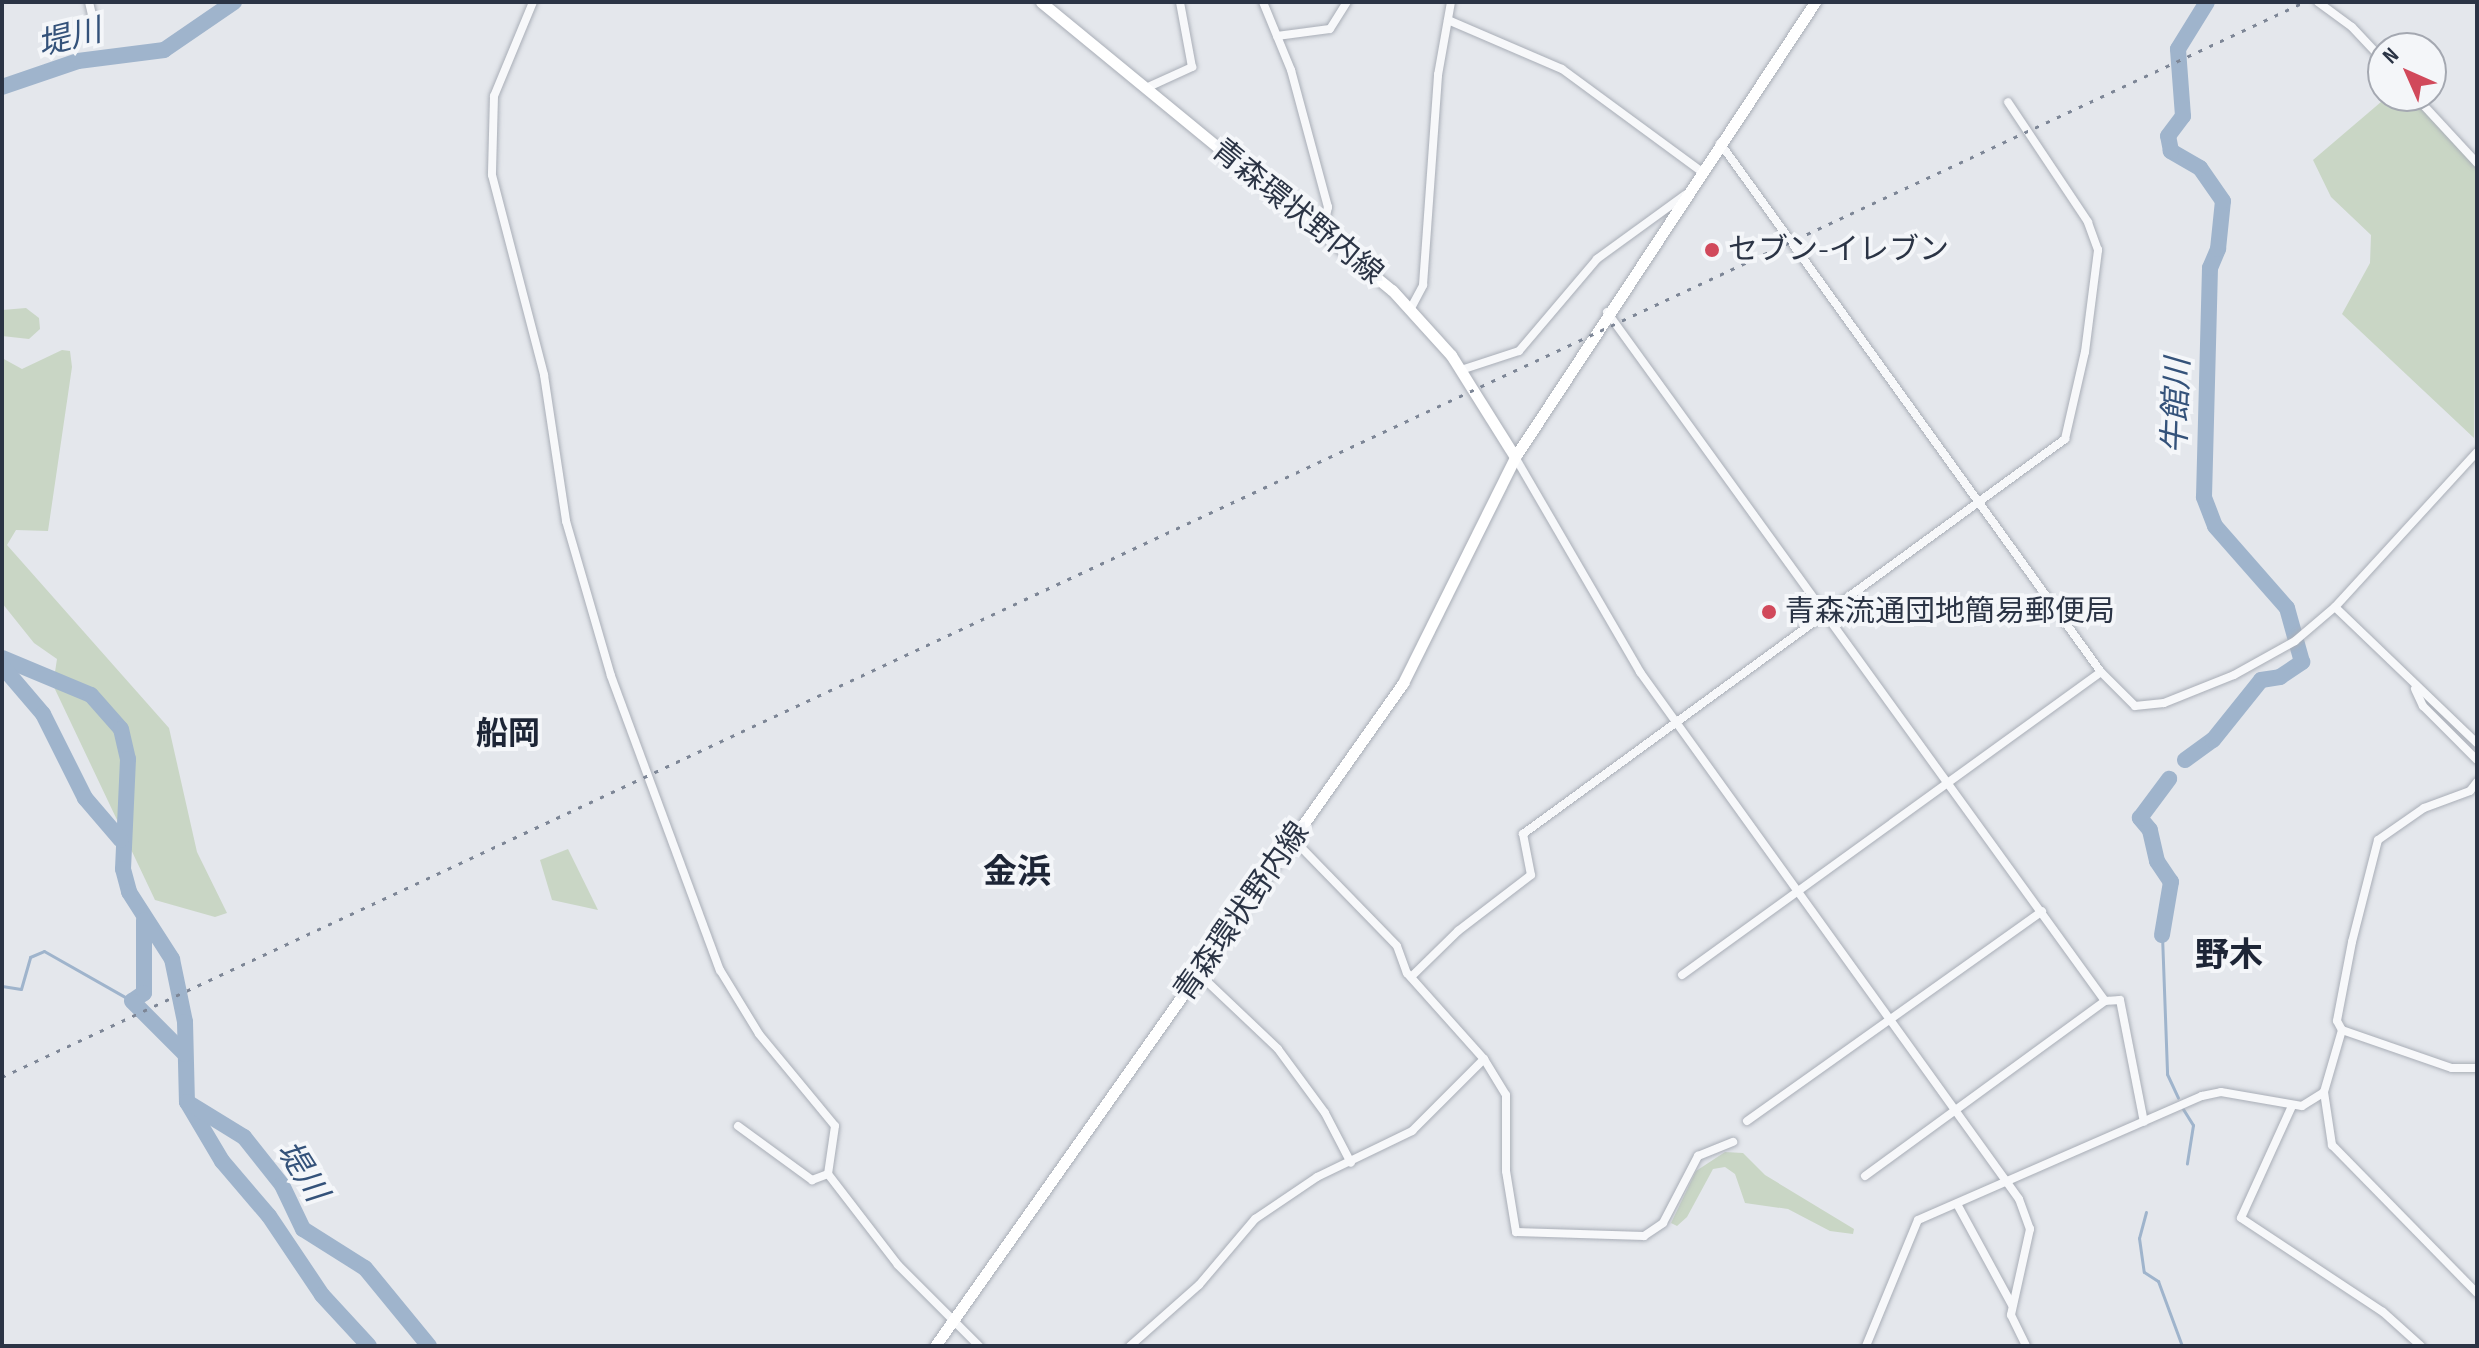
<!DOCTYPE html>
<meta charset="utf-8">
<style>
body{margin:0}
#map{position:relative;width:2479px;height:1348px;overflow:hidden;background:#e4e7ec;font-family:"Sofia Sans Condensed","Noto Sans JP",sans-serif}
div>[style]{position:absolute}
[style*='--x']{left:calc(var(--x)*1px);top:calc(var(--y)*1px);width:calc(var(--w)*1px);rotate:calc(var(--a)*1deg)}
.green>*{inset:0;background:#c9d6c5}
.stream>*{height:3px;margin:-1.5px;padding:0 1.5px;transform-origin:1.5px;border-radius:1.5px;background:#9fb4cc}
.river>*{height:16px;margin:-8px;padding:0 8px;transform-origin:8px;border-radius:8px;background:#9fb4cc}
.roads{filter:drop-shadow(0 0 2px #a9aeb7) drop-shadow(0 0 2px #a9aeb7)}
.minor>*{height:8px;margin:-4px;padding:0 4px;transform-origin:4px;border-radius:4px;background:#f7f8fa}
.major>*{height:11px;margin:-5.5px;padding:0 5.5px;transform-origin:5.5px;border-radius:5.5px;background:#fff}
.rail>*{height:3px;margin-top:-1.5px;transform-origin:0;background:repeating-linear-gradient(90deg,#7d8696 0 4px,transparent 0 12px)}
.dots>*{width:22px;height:22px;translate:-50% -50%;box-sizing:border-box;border:4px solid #f4f6f9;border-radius:50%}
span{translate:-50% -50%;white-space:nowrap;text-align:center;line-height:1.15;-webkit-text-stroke:8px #f4f6f9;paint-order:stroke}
.street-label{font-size:30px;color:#2b3445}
.poi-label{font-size:30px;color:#2b3445}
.left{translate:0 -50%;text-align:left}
.water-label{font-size:32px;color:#34527a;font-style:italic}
.neighbourhood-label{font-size:32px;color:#1d2536;font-weight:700}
.quarter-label{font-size:34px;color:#1d2536;font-weight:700}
.frame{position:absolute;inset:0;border:4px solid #2b3445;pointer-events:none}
.north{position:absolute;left:2367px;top:32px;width:80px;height:80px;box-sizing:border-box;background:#f4f6f9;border:2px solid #a4a8b1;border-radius:50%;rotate:315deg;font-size:22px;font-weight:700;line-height:32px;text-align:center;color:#2b3445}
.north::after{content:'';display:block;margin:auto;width:28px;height:36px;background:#d1495b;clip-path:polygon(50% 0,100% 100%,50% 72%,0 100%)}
</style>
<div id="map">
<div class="green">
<i style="clip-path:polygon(2388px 96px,2410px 96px,2477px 168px,2474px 438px,2342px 314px,2370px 263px,2371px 235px,2331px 197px,2313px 160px)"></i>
<i style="clip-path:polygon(26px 308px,39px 318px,40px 329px,29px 339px,2px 336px,2px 310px)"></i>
<i style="clip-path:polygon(62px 350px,70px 351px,72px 367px,48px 531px,16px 530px,7px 545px,169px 728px,197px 852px,227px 913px,215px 917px,155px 900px,53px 685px,57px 659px,34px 643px,2px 603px,2px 358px,22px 369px)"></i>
<i style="clip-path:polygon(568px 849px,598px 910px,552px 900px,540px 860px)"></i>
<i style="clip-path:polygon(1725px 1152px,1743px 1153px,1765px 1175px,1854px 1229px,1853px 1234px,1830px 1231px,1788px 1209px,1745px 1203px,1735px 1174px,1725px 1167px,1713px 1169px,1687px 1217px,1677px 1226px,1671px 1223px,1696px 1171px)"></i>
</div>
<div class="stream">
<i style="--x:2162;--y:935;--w:139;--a:87.9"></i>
<i style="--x:2167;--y:1074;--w:26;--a:65"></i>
<i style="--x:2;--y:986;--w:19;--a:9"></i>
<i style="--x:21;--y:989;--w:33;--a:-74"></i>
<i style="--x:30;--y:957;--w:15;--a:-23"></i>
<i style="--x:44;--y:951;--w:101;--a:29.6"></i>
<i style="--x:2183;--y:1109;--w:19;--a:58"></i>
<i style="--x:2193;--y:1125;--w:39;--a:99"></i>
<i style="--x:2146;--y:1212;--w:27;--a:105"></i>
<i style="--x:2139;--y:1238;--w:34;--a:82"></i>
<i style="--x:2144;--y:1272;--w:17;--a:33"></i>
<i style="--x:2158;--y:1281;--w:69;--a:69.7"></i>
</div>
<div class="river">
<i style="--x:2;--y:87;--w:80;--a:-18.9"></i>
<i style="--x:78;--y:61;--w:87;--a:-7.3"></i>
<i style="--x:164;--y:50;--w:85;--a:-34.4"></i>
<i style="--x:2;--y:658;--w:96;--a:22.6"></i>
<i style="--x:91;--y:695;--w:45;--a:48.6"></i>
<i style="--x:121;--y:729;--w:31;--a:77"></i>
<i style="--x:128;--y:759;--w:110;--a:92.6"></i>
<i style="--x:123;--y:869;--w:24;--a:75"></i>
<i style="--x:129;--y:892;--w:80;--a:57.3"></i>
<i style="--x:172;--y:959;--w:64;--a:78.3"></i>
<i style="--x:185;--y:1022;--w:80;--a:88.6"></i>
<i style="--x:187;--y:1102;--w:69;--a:59.3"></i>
<i style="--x:222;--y:1161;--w:72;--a:49.5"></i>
<i style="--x:269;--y:1216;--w:95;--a:56.1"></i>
<i style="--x:322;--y:1295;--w:69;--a:47.3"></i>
<i style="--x:2;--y:666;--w:63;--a:49.5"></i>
<i style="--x:43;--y:714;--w:94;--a:63.4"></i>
<i style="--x:85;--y:798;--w:55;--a:49.4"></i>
<i style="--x:2185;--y:760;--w:34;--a:-36"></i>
<i style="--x:2213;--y:740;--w:77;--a:-51.3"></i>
<i style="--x:2261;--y:680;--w:19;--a:-9"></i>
<i style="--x:2280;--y:677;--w:27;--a:-34"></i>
<i style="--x:2302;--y:662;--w:56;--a:-105.5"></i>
<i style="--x:2287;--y:608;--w:109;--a:-131.3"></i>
<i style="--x:2215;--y:526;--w:31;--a:-111"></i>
<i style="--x:2204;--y:497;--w:229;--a:-88.5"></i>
<i style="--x:2210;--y:268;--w:21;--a:-67"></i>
<i style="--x:2218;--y:249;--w:48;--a:-84.1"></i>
<i style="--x:2223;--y:201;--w:40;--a:-124.9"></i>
<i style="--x:2200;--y:168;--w:34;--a:-150"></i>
<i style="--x:2171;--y:151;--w:15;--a:-101"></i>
<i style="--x:2168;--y:136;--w:25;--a:-53"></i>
<i style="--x:2183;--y:116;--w:67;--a:-94.3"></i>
<i style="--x:2178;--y:49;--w:55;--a:-58.3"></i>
<i style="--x:144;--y:920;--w:73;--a:90"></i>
<i style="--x:144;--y:993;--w:14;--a:146"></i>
<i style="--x:132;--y:1001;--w:75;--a:45"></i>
<i style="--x:2162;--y:935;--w:54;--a:-80.4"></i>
<i style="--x:2171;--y:882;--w:25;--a:-124"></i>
<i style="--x:2157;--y:861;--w:32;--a:-103"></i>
<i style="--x:2150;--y:830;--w:16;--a:-130"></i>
<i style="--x:2140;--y:818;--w:49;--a:-53.4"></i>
<i style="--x:187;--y:1102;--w:67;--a:31.6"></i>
<i style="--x:244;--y:1137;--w:61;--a:51.6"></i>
<i style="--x:282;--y:1185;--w:49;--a:64.5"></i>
<i style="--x:303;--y:1229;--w:73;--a:32.2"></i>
<i style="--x:365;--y:1268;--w:101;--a:50.6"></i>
</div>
<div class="roads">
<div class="minor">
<i style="--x:89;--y:2;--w:23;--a:77"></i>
<i style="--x:533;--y:2;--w:102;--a:112.5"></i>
<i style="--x:494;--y:96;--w:79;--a:91.5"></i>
<i style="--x:492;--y:175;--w:207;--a:75.4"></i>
<i style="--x:544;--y:375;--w:148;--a:81.4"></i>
<i style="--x:566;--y:521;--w:161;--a:73.8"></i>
<i style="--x:611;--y:676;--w:314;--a:69.7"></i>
<i style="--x:720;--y:970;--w:75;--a:58.6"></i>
<i style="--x:759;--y:1034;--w:119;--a:50.4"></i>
<i style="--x:835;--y:1126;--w:49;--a:98.3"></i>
<i style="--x:828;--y:1174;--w:115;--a:52.4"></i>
<i style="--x:898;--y:1265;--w:115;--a:45"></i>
<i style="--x:1263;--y:2;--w:74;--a:67.6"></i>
<i style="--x:1291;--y:70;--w:142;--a:74.9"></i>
<i style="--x:1328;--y:207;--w:26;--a:103"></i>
<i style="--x:2318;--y:2;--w:42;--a:36.3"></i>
<i style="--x:2352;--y:27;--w:45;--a:46.8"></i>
<i style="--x:1448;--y:20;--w:124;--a:23.3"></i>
<i style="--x:1562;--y:69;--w:172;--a:36.3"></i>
<i style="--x:1277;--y:36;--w:53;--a:-7.5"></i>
<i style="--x:1330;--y:29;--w:32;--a:-58"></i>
<i style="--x:1146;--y:88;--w:51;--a:-24.5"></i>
<i style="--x:1192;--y:67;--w:66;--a:-100.5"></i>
<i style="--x:2415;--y:96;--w:91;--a:47.2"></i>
<i style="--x:1720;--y:143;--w:652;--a:54.24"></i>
<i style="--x:2101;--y:672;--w:48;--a:45"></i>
<i style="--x:2135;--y:706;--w:29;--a:-6"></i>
<i style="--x:2164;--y:703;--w:75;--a:-21.8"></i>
<i style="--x:2234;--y:675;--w:70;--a:-29.1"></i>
<i style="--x:2295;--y:641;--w:52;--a:-40.4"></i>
<i style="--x:2335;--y:607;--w:210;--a:-47.5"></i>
<i style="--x:1411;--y:308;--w:26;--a:-62"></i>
<i style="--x:1423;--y:285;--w:211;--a:-85.9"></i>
<i style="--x:1438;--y:75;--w:74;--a:-79.9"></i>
<i style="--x:1607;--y:312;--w:850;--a:54.14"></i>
<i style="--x:2105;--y:1001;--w:15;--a:-4"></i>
<i style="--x:2120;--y:1000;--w:124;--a:78.9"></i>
<i style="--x:1461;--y:370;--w:61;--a:-18.1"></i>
<i style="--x:1519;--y:351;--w:121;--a:-49.7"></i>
<i style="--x:1597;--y:259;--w:109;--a:-36"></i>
<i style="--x:1515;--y:457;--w:249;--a:59.8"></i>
<i style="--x:1640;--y:672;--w:649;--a:54.28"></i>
<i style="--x:2019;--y:1199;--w:32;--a:70"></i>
<i style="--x:2030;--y:1229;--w:88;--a:102.5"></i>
<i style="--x:2011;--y:1315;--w:34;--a:64"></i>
<i style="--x:2335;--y:607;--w:197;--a:43.8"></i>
<i style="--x:2415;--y:689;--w:19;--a:65"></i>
<i style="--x:2423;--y:706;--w:76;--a:45"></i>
<i style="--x:2477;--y:782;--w:11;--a:128"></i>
<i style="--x:2470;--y:791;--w:49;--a:159.7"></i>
<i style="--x:2424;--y:808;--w:56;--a:145.2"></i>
<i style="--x:2378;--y:840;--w:105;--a:104.3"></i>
<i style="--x:2352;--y:942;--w:80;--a:100.8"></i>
<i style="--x:2337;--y:1021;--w:10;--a:61"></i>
<i style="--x:2342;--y:1030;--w:65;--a:106.2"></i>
<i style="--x:2324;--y:1092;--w:54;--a:81.4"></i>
<i style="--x:2332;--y:1145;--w:207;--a:45.6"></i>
<i style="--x:1293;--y:839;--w:149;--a:45.8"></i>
<i style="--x:1397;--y:946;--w:29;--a:70"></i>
<i style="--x:1407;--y:973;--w:115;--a:48.2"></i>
<i style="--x:1198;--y:973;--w:110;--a:43.5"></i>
<i style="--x:1278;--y:1049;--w:79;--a:53.7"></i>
<i style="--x:1325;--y:1113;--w:56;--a:62.5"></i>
<i style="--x:1682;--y:975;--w:517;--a:-35.87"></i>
<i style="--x:1411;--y:977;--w:66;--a:-44.4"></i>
<i style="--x:1458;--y:931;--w:92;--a:-37.5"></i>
<i style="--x:1531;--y:875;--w:42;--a:-101"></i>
<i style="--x:1523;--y:834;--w:671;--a:-36.08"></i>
<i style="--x:2065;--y:439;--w:89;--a:-77.1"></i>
<i style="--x:2085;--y:352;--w:103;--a:-82.7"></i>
<i style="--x:2098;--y:250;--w:30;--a:-110"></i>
<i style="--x:2088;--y:222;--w:144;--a:-123.7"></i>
<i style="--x:2342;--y:1030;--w:116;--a:19.1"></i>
<i style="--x:2452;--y:1068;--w:25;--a:0"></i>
<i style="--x:2292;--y:1106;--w:123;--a:114.5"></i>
<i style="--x:2241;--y:1218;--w:170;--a:33.5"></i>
<i style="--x:2383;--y:1312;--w:51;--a:41.8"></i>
<i style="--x:1747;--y:1121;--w:362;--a:-35.4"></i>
<i style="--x:738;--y:1126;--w:92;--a:36.1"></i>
<i style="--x:812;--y:1180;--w:17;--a:-21"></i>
<i style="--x:1865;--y:1176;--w:297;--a:-36.1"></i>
<i style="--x:1957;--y:1204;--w:115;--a:61.4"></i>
<i style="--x:1130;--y:1346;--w:92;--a:-41.5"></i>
<i style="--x:1199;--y:1285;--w:87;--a:-49.7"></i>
<i style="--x:1255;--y:1219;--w:75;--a:-34.1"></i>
<i style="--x:1317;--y:1177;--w:106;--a:-25.8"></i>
<i style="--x:1412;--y:1131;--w:102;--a:-45"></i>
<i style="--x:1484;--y:1059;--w:42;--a:58.6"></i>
<i style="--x:1506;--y:1095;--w:76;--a:90"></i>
<i style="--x:1506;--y:1171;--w:62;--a:80.7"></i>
<i style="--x:1516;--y:1232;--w:128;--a:1.8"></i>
<i style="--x:1644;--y:1236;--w:23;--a:-34"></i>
<i style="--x:1663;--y:1223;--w:76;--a:-62.4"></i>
<i style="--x:1698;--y:1156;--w:38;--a:-22"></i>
<i style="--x:1866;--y:1346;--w:136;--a:-67.6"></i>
<i style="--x:1918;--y:1220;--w:310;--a:-23.6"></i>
<i style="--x:2202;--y:1096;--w:19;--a:-12"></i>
<i style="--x:2221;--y:1092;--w:82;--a:9.8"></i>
<i style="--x:2302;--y:1106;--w:25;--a:-32"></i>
</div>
<div class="major">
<i style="--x:1041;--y:2;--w:454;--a:39.4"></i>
<i style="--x:1392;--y:290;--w:88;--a:47.8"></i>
<i style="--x:1451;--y:355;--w:120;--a:57.9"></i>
<i style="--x:935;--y:1346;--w:812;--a:-54.78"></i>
<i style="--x:1403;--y:683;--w:252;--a:-63.6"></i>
<i style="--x:1515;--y:457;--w:545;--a:-56.6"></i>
</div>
</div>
<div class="rail">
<i style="--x:2;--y:1077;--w:2541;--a:-25.03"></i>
</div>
<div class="dots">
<i style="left:1712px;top:250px;background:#d1495b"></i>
<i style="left:1769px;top:612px;background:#d1495b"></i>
</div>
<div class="street-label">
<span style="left:1297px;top:212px;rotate:39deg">青森環状野内線</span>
<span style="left:1242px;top:912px;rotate:-55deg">青森環状野内線</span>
</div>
<div class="poi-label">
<span class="left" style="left:1728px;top:250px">セブン-イレブン</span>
<span class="left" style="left:1785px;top:612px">青森流通団地簡易郵便局</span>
</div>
<div class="water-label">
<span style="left:70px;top:39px;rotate:-14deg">堤川</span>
<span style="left:2178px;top:406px;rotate:-88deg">牛館川</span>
<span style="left:301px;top:1172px;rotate:58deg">堤川</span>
</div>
<div class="neighbourhood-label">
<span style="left:508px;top:735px">船岡</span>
</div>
<div class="quarter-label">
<span style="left:1017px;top:873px">金浜</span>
<span style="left:2229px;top:956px">野木</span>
</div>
<div class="frame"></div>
<div class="north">N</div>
</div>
